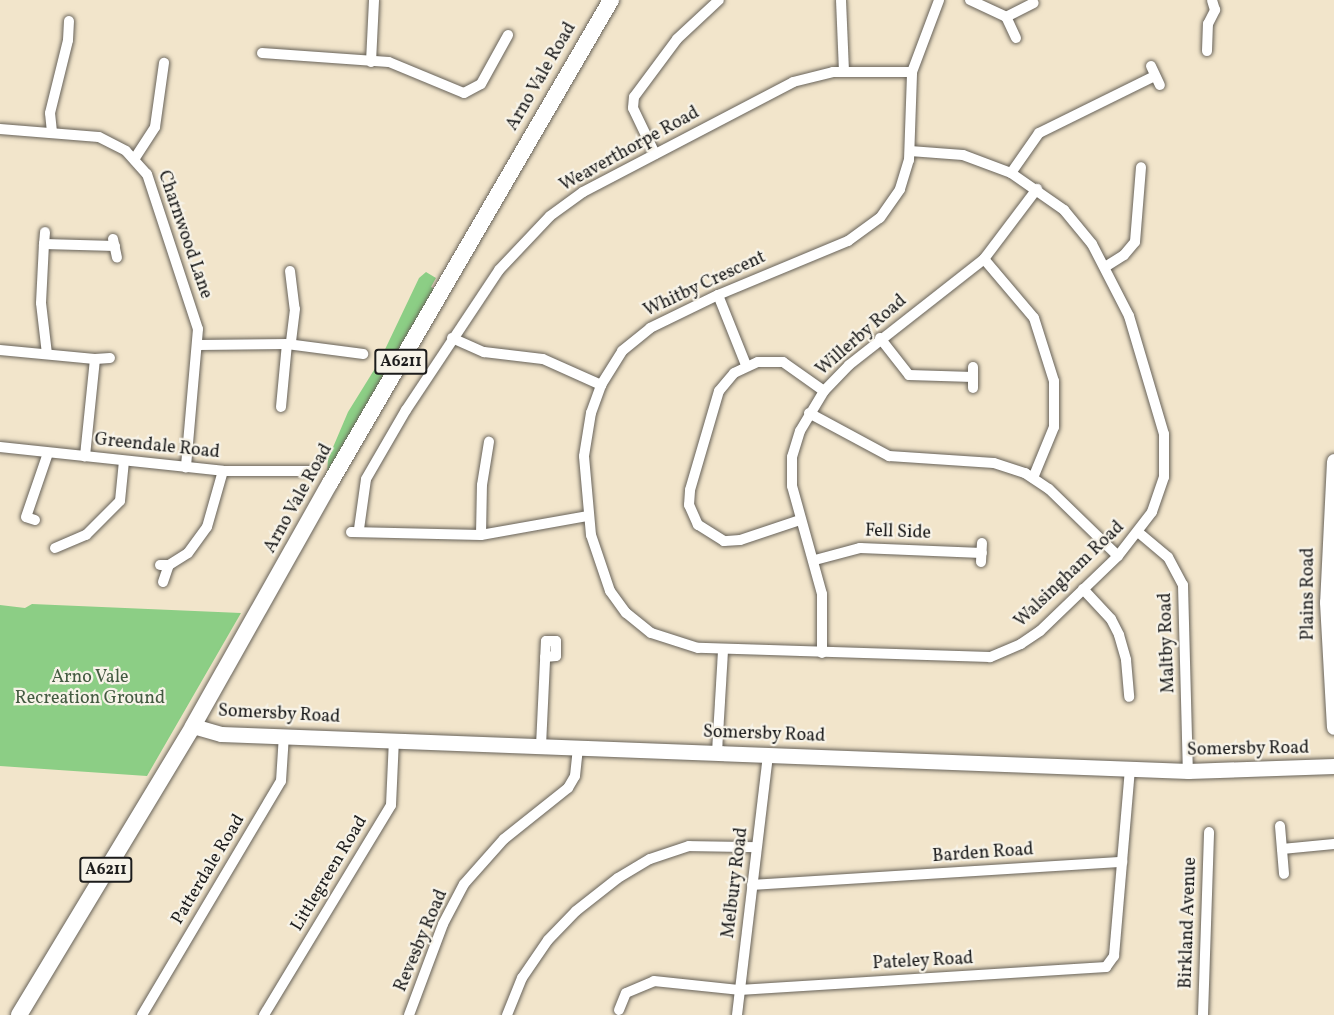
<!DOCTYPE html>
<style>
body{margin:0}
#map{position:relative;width:1334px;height:1015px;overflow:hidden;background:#f2e5cb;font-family:Vollkorn,serif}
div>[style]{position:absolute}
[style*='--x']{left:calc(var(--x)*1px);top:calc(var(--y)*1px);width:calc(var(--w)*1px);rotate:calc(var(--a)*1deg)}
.green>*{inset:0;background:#8cce85}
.roads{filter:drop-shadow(0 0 2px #676259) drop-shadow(0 0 2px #676259)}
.street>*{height:10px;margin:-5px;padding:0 5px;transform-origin:5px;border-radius:5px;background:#fff}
.secondary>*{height:15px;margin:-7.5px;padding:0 7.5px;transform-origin:7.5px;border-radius:7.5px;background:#fff}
.primary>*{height:16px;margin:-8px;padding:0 8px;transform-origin:8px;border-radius:8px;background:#fff}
span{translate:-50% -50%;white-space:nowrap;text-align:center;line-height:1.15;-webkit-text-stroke:4.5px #f7f3e8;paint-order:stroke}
.shield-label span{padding:2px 4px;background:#f7f3e8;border:2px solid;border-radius:4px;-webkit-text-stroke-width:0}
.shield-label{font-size:16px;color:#1c1c1c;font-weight:700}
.street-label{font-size:18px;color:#1c1c1c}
.park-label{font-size:18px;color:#435a41}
</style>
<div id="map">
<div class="green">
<i style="clip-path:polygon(426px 272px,436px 278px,431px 287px,435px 289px,327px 474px,328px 459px,348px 412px,379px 362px,419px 278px)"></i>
<i style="clip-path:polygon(32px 604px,241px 613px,147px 776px,0 766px,0 605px,25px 608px)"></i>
</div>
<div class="roads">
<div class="street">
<i style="--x:841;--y:0;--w:71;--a:87.6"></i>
<i style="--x:970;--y:0;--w:40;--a:25"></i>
<i style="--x:1016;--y:38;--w:23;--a:-115"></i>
<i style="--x:1006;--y:17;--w:31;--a:-27"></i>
<i style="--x:1207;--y:51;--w:27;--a:-88"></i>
<i style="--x:1208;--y:24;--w:16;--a:-63"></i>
<i style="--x:1215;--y:10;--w:10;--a:-107"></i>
<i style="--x:262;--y:53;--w:127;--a:4.1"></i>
<i style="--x:389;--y:62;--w:81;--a:22.5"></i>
<i style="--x:464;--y:93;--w:19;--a:-28"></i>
<i style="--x:481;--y:84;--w:56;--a:-61.1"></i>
<i style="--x:371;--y:62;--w:62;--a:-87.2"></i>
<i style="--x:1151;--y:66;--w:21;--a:65"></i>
<i style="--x:0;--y:129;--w:99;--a:4.6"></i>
<i style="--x:99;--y:137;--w:30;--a:27"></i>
<i style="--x:126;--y:151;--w:31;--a:48"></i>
<i style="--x:147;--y:174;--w:163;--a:71.8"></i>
<i style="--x:198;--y:329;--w:139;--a:95"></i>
<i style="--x:52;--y:132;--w:19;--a:-96"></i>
<i style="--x:50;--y:113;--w:75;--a:-76.1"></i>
<i style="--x:68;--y:40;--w:19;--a:-87"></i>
<i style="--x:910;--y:151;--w:53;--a:4.3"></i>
<i style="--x:963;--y:155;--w:51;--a:20.6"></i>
<i style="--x:1011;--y:173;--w:65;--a:34.9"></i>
<i style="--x:1064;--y:210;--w:44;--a:50.5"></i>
<i style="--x:1092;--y:244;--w:81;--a:62.8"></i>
<i style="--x:1129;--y:316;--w:123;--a:73.5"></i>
<i style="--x:1164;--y:434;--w:43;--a:90"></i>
<i style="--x:1164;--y:477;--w:37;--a:109"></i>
<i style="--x:1152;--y:512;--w:56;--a:127.7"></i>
<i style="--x:1118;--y:556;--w:108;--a:136.1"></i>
<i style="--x:1040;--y:631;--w:23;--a:146"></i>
<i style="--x:1021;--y:644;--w:34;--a:157"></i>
<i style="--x:990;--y:657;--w:292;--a:-178.2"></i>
<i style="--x:698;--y:648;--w:49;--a:-162.3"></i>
<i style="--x:651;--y:633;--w:32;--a:-141"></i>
<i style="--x:626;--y:613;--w:27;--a:-126"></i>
<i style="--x:610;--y:591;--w:59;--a:-108.7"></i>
<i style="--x:591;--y:535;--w:79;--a:-95.1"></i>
<i style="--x:584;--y:456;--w:44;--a:-80.8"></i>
<i style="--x:591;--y:413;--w:30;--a:-70"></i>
<i style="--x:601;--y:385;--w:40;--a:-58"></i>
<i style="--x:622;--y:351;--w:36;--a:-39"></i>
<i style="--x:650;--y:328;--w:76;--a:-25.9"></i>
<i style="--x:718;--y:295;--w:141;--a:-22.6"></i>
<i style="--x:848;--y:241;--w:39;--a:-36"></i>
<i style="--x:880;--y:218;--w:35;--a:-55"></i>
<i style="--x:900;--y:189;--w:30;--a:-73"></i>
<i style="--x:909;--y:160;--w:88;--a:-88"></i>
<i style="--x:912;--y:72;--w:77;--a:-69.4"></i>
<i style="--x:655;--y:154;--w:51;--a:-115.6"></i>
<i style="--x:633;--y:108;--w:11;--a:-85"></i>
<i style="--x:634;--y:97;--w:72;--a:-53.4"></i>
<i style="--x:677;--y:39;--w:57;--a:-42.9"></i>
<i style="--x:135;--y:158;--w:37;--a:-57"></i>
<i style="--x:155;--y:127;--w:65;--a:-82"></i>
<i style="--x:1011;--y:173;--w:49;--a:-55"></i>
<i style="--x:1039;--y:133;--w:129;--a:-26.2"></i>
<i style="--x:113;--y:239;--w:19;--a:78"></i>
<i style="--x:44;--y:244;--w:12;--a:-85"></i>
<i style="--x:984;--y:259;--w:77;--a:49.7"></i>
<i style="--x:1034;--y:318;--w:66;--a:72.4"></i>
<i style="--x:1054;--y:381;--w:46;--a:90"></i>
<i style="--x:1054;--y:427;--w:55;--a:112.4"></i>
<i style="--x:1105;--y:267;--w:22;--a:-32"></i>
<i style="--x:1124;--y:255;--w:17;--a:-50"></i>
<i style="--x:1135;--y:242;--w:75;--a:-85.4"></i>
<i style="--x:290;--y:271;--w:38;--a:83"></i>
<i style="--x:295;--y:309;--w:35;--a:97"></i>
<i style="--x:718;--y:295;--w:75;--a:68.2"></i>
<i style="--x:452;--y:338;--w:35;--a:24"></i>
<i style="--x:484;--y:352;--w:59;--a:6.8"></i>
<i style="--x:543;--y:359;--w:64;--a:24.1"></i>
<i style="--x:880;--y:338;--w:47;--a:51.9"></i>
<i style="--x:909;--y:375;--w:64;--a:1.8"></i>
<i style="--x:199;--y:345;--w:88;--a:-0.7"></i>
<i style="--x:287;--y:344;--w:77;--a:7.5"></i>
<i style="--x:0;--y:350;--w:95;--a:5.4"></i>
<i style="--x:95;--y:359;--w:98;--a:95.9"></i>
<i style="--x:47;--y:354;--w:51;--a:-96.7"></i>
<i style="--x:41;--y:303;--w:59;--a:-87.1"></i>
<i style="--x:44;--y:244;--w:71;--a:1.6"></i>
<i style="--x:95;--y:359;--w:15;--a:-4"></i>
<i style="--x:973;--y:388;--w:21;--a:-90"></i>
<i style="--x:281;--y:407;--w:63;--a:-84.6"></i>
<i style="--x:809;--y:413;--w:91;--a:28.3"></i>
<i style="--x:889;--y:456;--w:105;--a:3.8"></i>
<i style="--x:994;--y:463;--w:33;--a:18"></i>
<i style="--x:1025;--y:473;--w:29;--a:34"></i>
<i style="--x:1049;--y:489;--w:96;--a:44.2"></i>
<i style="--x:0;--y:447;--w:224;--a:6.1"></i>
<i style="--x:223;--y:471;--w:88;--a:0"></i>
<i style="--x:35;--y:520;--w:9;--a:-162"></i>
<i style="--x:26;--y:517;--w:68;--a:-71"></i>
<i style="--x:800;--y:520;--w:63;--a:161.6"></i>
<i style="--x:740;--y:540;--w:16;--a:176"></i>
<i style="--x:724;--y:541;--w:31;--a:-148"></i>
<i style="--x:698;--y:525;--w:22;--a:-114"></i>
<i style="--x:689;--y:505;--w:15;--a:-86"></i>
<i style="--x:690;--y:490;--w:103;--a:-73.7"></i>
<i style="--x:719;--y:391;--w:23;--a:-50"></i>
<i style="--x:734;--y:373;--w:26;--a:-25"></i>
<i style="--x:758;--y:362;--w:25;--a:0"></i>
<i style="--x:783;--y:362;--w:50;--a:35.3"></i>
<i style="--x:359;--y:529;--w:50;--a:-82"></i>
<i style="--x:366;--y:479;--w:80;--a:-59.9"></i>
<i style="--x:406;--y:410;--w:168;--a:-56.4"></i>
<i style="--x:499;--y:270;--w:74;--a:-46.6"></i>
<i style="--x:550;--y:216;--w:41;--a:-36"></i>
<i style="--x:583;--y:192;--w:237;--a:-27.6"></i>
<i style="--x:793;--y:82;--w:41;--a:-14"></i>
<i style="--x:833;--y:72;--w:79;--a:0"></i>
<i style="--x:351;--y:532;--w:130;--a:1.3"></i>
<i style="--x:481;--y:535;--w:109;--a:-10.1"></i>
<i style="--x:1138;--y:532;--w:39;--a:40"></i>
<i style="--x:1168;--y:557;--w:32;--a:62"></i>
<i style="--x:1183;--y:585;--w:186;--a:88.5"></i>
<i style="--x:481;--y:535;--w:50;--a:-88.9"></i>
<i style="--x:482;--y:485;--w:44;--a:-80.8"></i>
<i style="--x:55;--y:548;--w:34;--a:-23"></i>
<i style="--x:86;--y:535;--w:48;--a:-45"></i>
<i style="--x:120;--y:501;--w:40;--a:-84.3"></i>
<i style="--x:815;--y:560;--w:47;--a:-14.9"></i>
<i style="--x:860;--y:548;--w:122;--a:2.3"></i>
<i style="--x:981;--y:562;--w:19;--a:-87"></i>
<i style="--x:160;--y:565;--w:9;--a:0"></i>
<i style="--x:169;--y:565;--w:22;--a:-32"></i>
<i style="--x:188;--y:553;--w:32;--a:-54"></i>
<i style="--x:207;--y:527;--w:58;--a:-74.1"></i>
<i style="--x:163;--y:582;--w:18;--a:-71"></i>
<i style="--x:1083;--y:589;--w:41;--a:47"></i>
<i style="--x:1111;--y:619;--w:18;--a:63"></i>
<i style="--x:1119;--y:635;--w:26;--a:74"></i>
<i style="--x:1126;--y:660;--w:37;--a:85"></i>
<i style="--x:822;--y:653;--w:59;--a:-90"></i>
<i style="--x:822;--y:594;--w:112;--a:-105.5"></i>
<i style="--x:792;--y:486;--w:29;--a:-90"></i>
<i style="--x:792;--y:457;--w:27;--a:-73"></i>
<i style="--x:800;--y:431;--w:47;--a:-59"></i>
<i style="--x:824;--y:391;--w:36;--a:-46"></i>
<i style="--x:849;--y:365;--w:172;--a:-38.1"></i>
<i style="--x:984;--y:259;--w:88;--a:-52.9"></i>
<i style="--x:541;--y:746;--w:105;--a:-87.3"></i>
<i style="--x:546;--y:641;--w:10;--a:0"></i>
<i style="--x:556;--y:641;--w:15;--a:90"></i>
<i style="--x:556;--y:656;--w:11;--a:175"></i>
<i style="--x:717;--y:752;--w:102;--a:-86.6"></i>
<i style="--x:1280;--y:826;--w:48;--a:85.2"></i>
<i style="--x:1282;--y:849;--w:52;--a:-5.5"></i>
<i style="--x:752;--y:885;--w:371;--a:-3.6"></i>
<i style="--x:1122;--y:862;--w:93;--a:-85.1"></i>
<i style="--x:619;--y:1010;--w:18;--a:-68"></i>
<i style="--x:626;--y:993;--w:30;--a:-23"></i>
<i style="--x:654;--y:981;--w:85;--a:6"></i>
<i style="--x:739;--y:990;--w:368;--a:-3.6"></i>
<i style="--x:1106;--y:967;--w:14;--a:-54"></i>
<i style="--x:1114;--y:956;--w:94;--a:-85.1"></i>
<i style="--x:142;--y:1015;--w:272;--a:-59.3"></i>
<i style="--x:281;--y:781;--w:46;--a:-86.3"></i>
<i style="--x:264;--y:1015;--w:245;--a:-58.8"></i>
<i style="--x:391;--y:805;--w:65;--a:-87.4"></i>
<i style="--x:409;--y:1015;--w:97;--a:-69.5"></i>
<i style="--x:443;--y:924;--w:45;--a:-62.3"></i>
<i style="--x:464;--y:884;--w:60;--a:-48.4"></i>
<i style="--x:504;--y:839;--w:82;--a:-38.6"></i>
<i style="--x:568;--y:788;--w:14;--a:-60"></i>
<i style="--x:575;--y:776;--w:28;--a:-84"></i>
<i style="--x:507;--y:1015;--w:40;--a:-68"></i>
<i style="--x:522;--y:978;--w:46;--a:-55.6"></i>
<i style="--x:548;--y:940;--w:40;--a:-46"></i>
<i style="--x:576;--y:911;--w:53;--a:-38.2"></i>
<i style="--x:618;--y:878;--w:37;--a:-31"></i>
<i style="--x:650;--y:859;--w:41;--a:-18.4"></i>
<i style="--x:689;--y:846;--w:67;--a:0.9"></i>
<i style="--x:737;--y:1015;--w:262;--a:-83.2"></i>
<i style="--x:1203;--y:1015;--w:183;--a:-88.1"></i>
</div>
<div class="secondary">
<i style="--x:1334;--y:461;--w:141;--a:92.8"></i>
<i style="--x:1327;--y:602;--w:125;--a:86.8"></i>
<i style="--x:193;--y:726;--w:29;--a:16"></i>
<i style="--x:221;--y:734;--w:968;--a:2.19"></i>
<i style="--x:1188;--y:771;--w:146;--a:-2"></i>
</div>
<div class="primary">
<i style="--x:19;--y:1015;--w:337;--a:-58.9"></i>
<i style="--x:193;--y:726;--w:279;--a:-60.6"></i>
<i style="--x:330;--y:483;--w:559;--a:-59.81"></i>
</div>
</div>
<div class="shield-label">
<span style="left:401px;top:362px">A6211</span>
<span style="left:106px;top:870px">A6211</span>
</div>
<div class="street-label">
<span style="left:542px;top:77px;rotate:-60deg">Arno Vale Road</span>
<span style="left:630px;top:150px;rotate:-29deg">Weaverthorpe Road</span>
<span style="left:184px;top:235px;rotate:71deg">Charnwood Lane</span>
<span style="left:705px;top:285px;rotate:-25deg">Whitby Crescent</span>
<span style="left:862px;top:336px;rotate:-41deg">Willerby Road</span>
<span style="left:157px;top:447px;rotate:6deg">Greendale Road</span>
<span style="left:299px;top:499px;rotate:-61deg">Arno Vale Road</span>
<span style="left:898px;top:533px;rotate:2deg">Fell Side</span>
<span style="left:1070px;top:575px;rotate:-44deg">Walsingham Road</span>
<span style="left:1309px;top:594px;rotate:-90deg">Plains Road</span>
<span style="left:1168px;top:643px;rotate:-92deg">Maltby Road</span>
<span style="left:279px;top:715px;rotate:3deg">Somersby Road</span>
<span style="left:764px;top:735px;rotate:2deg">Somersby Road</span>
<span style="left:1248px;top:750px;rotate:-1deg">Somersby Road</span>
<span style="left:983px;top:854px;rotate:-4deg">Barden Road</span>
<span style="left:209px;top:870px;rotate:-59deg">Patterdale Road</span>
<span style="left:330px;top:874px;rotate:-59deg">Littlegreen Road</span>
<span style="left:736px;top:883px;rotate:-83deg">Melbury Road</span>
<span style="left:1189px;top:923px;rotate:-88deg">Birkland Avenue</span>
<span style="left:422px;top:941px;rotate:-67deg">Revesby Road</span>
<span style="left:923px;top:962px;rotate:-3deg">Pateley Road</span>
</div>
<div class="park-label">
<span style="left:90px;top:689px">Arno Vale<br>Recreation Ground</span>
</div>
</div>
